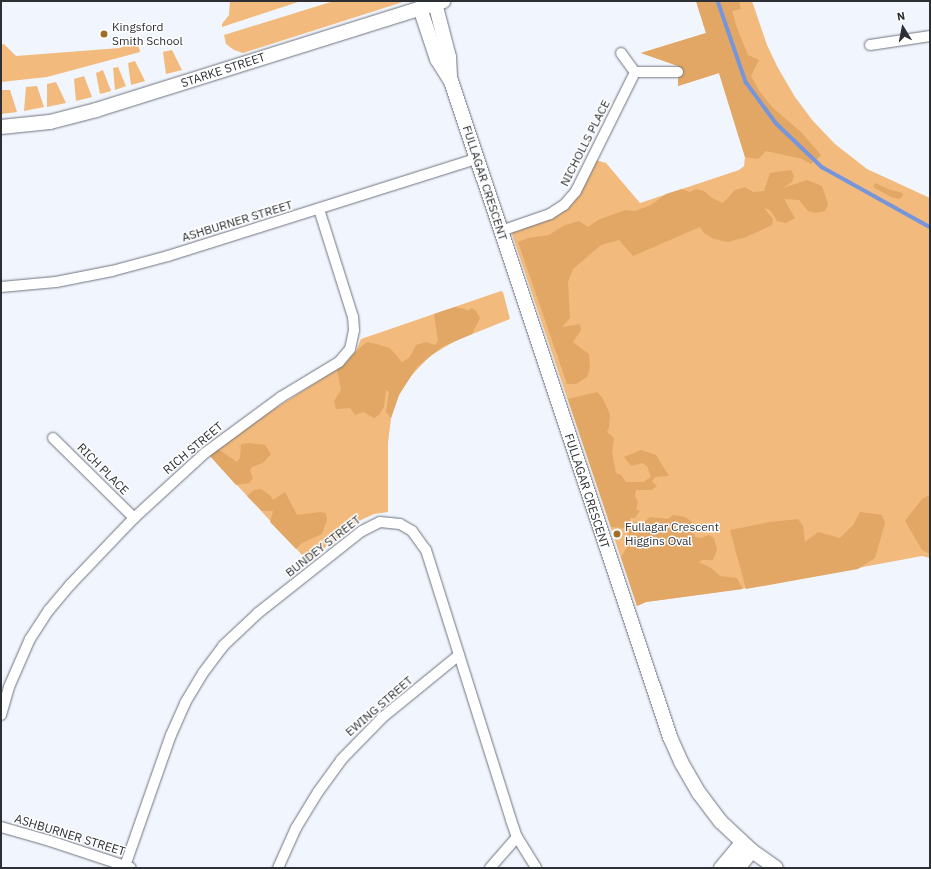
<!DOCTYPE html>
<style>
body{margin:0}
#map{position:relative;width:931px;height:869px;overflow:hidden;background:#f1f5fd;font-family:"IBM Plex Sans",sans-serif}
div>[style]{position:absolute}
[style*='--x']{left:calc(var(--x)*1px);top:calc(var(--y)*1px);width:calc(var(--w)*1px);rotate:calc(var(--a)*1deg)}
.green>*{inset:0;background:#f2ba7c}
.forest>*{inset:0;background:#e2a764}
.stream>*{height:3.5px;margin:-1.75px;padding:0 1.75px;transform-origin:1.75px;border-radius:1.75px;background:#7795db}
.roads{filter:drop-shadow(0 0 1px #6e737f) drop-shadow(0 0 1px #6e737f)}
.street>*{height:10px;margin:-5px;padding:0 5px;transform-origin:5px;border-radius:5px;background:#fff}
.secondary>*{height:14px;margin:-7px;padding:0 7px;transform-origin:7px;border-radius:7px;background:#fff}
.dots>*{width:11px;height:11px;translate:-50% -50%;box-sizing:border-box;border:2px solid #fff;border-radius:50%}
span{translate:-50% -50%;white-space:nowrap;text-align:center;line-height:1.15;-webkit-text-stroke:3px #fff;paint-order:stroke}
.poi-label{font-size:12px;color:#2c2f34}
.left{translate:0 -50%;text-align:left}
.street-label{font-size:12px;color:#2c2f34}
.frame{position:absolute;inset:0;border:2px solid #2c2f34;pointer-events:none}
.north{position:absolute;left:883px;top:8px;width:40px;height:40px;-webkit-text-stroke:3px #fff;paint-order:stroke;rotate:350deg;font-size:11px;font-weight:700;line-height:16px;text-align:center;color:#2c2f34}
.north::after{content:'';display:block;margin:auto;width:14px;height:18px;background:#2c2f34;clip-path:polygon(50% 0,100% 100%,50% 72%,0 100%)}
</style>
<div id="map">
<div class="green">
<i style="clip-path:polygon(230px 1px,301px 1px,222px 27px,222px 24px,229px 15px)"></i>
<i style="clip-path:polygon(334px 1px,406px 1px,243px 53px,234px 50px,226px 44px,224px 35px)"></i>
<i style="clip-path:polygon(696px 1px,752px 1px,767px 45px,778px 68px,795px 97px,813px 121px,835px 144px,867px 169px,930px 198px,930px 558px,922px 556px,755px 587px,646px 602px,637px 606px,510px 228px,564px 205px,592px 159px,606px 163px,640px 203px,739px 170px,744px 166px,745px 157px,719px 73px,678px 86px,678px 66px,641px 53px,706px 33px)"></i>
<i style="clip-path:polygon(137px 38px,140px 52px,47px 77px,1px 82px,1px 45px,4px 44px,16px 56px,120px 48px)"></i>
<i style="clip-path:polygon(172px 50px,182px 70px,166px 74px,163px 52px)"></i>
<i style="clip-path:polygon(135px 61px,145px 81px,131px 85px,128px 63px)"></i>
<i style="clip-path:polygon(118px 67px,126px 86px,115px 90px,113px 68px)"></i>
<i style="clip-path:polygon(103px 70px,111px 91px,100px 94px,96px 73px)"></i>
<i style="clip-path:polygon(84px 76px,92px 97px,76px 101px,74px 79px)"></i>
<i style="clip-path:polygon(56px 82px,66px 103px,47px 107px,47px 84px)"></i>
<i style="clip-path:polygon(37px 86px,44px 107px,24px 111px,26px 87px)"></i>
<i style="clip-path:polygon(1px 90px,10px 90px,17px 112px,1px 114px)"></i>
<i style="clip-path:polygon(501px 291px,503px 292px,510px 319px,455px 341px,430px 356px,407px 380px,399px 395px,391px 418px,388px 443px,388px 512px,374px 514px,361px 520px,306px 562px,303px 556px,210px 456px,241px 430px,345px 364px,356px 351px,361px 339px)"></i>
</div>
<div class="forest">
<i style="clip-path:polygon(696px 1px,739px 1px,741px 9px,732px 11px,737px 28px,748px 55px,759px 60px,751px 76px,760px 92px,773px 108px,801px 132px,821px 155px,811px 164px,802px 159px,766px 151px,758px 159px,745px 157px,719px 73px,678px 86px,678px 66px,641px 53px,706px 33px)"></i>
<i style="clip-path:polygon(791px 170px,794px 176px,792px 182px,783px 188px,807px 180px,822px 186px,828px 204px,825px 211px,816px 213px,808px 211px,799px 200px,784px 199px,795px 218px,786px 223px,777px 221px,770px 210px,764px 208px,773px 219px,772px 225px,746px 237px,728px 242px,714px 239px,704px 233px,700px 227px,633px 256px,619px 240px,601px 245px,573px 269px,568px 282px,570px 318px,562px 327px,580px 324px,581px 330px,573px 342px,589px 354px,590px 368px,587px 377px,576px 384px,567px 384px,518px 242px,528px 238px,549px 235px,563px 226px,579px 221px,588px 227px,598px 220px,625px 210px,635px 211px,651px 205px,666px 194px,682px 189px,690px 192px,696px 189px,704px 191px,712px 198px,723px 203px,735px 190px,745px 187px,753px 192px,764px 191px,770px 173px)"></i>
<i style="clip-path:polygon(875px 183px,891px 190px,903px 193px,902px 197px,899px 199px,891px 197px,873px 187px)"></i>
<i style="clip-path:polygon(455px 307px,465px 309px,467px 311px,472px 308px,476px 311px,480px 318px,472px 334px,442px 347px,417px 367px,399px 395px,391px 418px,386px 412px,389px 392px,386px 390px,384px 407px,379px 415px,374px 418px,363px 412px,355px 415px,350px 408px,336px 409px,334px 401px,341px 390px,337px 369px,345px 364px,356px 351px,367px 342px,376px 344px,390px 348px,402px 362px,410px 357px,416px 345px,426px 342px,435px 345px,438px 341px,434px 314px)"></i>
<i style="clip-path:polygon(597px 392px,602px 397px,610px 414px,609px 428px,607px 432px,614px 438px,612px 453px,616px 473px,621px 475px,626px 482px,643px 482px,651px 477px,647px 466px,642px 463px,631px 466px,624px 457px,641px 450px,656px 455px,669px 476px,655px 477px,652px 481px,657px 486px,651px 490px,636px 490px,635px 496px,638px 502px,636px 509px,640px 511px,635px 518px,630px 518px,630px 521px,642px 524px,650px 517px,668px 519px,673px 515px,685px 517px,691px 521px,695px 537px,701px 538px,709px 535px,714px 538px,717px 550px,713px 560px,702px 560px,699px 562px,711px 568px,720px 576px,737px 578px,743px 589px,646px 602px,637px 606px,621px 557px,626px 549px,630px 539px,625px 528px,611px 527px,568px 399px)"></i>
<i style="clip-path:polygon(249px 443px,265px 445px,271px 454px,263px 463px,252px 467px,250px 471px,253px 478px,249px 483px,236px 485px,210px 456px,218px 449px,237px 462px,240px 458px,241px 444px)"></i>
<i style="clip-path:polygon(261px 489px,270px 495px,273px 500px,285px 492px,297px 515px,320px 512px,326px 513px,327px 520px,322px 534px,302px 543px,296px 549px,270px 522px,273px 511px,262px 511px,247px 496px,254px 490px)"></i>
<i style="clip-path:polygon(930px 495px,930px 554px,922px 550px,905px 521px,922px 499px)"></i>
<i style="clip-path:polygon(860px 512px,882px 515px,885px 523px,875px 558px,858px 569px,746px 589px,730px 530px,770px 522px,798px 519px,803px 526px,805px 542px,818px 532px,840px 538px,853px 525px)"></i>
</div>
<div class="stream">
<i style="--x:718;--y:1;--w:86;--a:70.9"></i>
<i style="--x:746;--y:82;--w:51;--a:53.8"></i>
<i style="--x:776;--y:123;--w:64;--a:43.7"></i>
<i style="--x:822;--y:167;--w:124;--a:29.1"></i>
</div>
<div class="roads">
<div class="street">
<i style="--x:870;--y:45;--w:61;--a:-8.5"></i>
<i style="--x:621;--y:53;--w:24;--a:54"></i>
<i style="--x:501;--y:231;--w:52;--a:-19.1"></i>
<i style="--x:550;--y:214;--w:17;--a:-33"></i>
<i style="--x:564;--y:205;--w:18;--a:-49"></i>
<i style="--x:576;--y:191;--w:133;--a:-63.6"></i>
<i style="--x:635;--y:72;--w:43;--a:0"></i>
<i style="--x:1;--y:287;--w:55;--a:-5.2"></i>
<i style="--x:56;--y:282;--w:57;--a:-11.1"></i>
<i style="--x:112;--y:271;--w:58;--a:-15"></i>
<i style="--x:168;--y:256;--w:323;--a:-17.5"></i>
<i style="--x:53;--y:438;--w:114;--a:44.6"></i>
<i style="--x:1;--y:715;--w:29;--a:-74"></i>
<i style="--x:9;--y:687;--w:52;--a:-66.4"></i>
<i style="--x:30;--y:639;--w:35;--a:-57"></i>
<i style="--x:49;--y:610;--w:33;--a:-50"></i>
<i style="--x:70;--y:585;--w:93;--a:-46.3"></i>
<i style="--x:134;--y:518;--w:96;--a:-42.5"></i>
<i style="--x:205;--y:453;--w:94;--a:-36.4"></i>
<i style="--x:281;--y:397;--w:68;--a:-31.1"></i>
<i style="--x:339;--y:362;--w:17;--a:-50"></i>
<i style="--x:350;--y:349;--w:19;--a:-78"></i>
<i style="--x:354;--y:330;--w:13;--a:-94"></i>
<i style="--x:353;--y:317;--w:113;--a:-107.5"></i>
<i style="--x:1;--y:827;--w:51;--a:15.9"></i>
<i style="--x:50;--y:841;--w:85;--a:18.4"></i>
<i style="--x:125;--y:866;--w:139;--a:-70.7"></i>
<i style="--x:171;--y:735;--w:35;--a:-66"></i>
<i style="--x:185;--y:703;--w:35;--a:-59"></i>
<i style="--x:203;--y:673;--w:34;--a:-53"></i>
<i style="--x:223;--y:646;--w:48;--a:-43.3"></i>
<i style="--x:258;--y:613;--w:132;--a:-38.3"></i>
<i style="--x:362;--y:531;--w:20;--a:-27"></i>
<i style="--x:380;--y:522;--w:20;--a:6"></i>
<i style="--x:400;--y:524;--w:14;--a:30"></i>
<i style="--x:412;--y:531;--w:24;--a:54"></i>
<i style="--x:426;--y:550;--w:283;--a:72.5"></i>
<i style="--x:511;--y:820;--w:18;--a:71"></i>
<i style="--x:517;--y:837;--w:36;--a:58"></i>
<i style="--x:278;--y:868;--w:44;--a:-65.8"></i>
<i style="--x:296;--y:828;--w:42;--a:-58.6"></i>
<i style="--x:318;--y:792;--w:39;--a:-54"></i>
<i style="--x:341;--y:760;--w:60;--a:-45.7"></i>
<i style="--x:383;--y:717;--w:98;--a:-39.2"></i>
<i style="--x:490;--y:868;--w:41;--a:-48.9"></i>
</div>
<div class="secondary">
<i style="--x:435;--y:3;--w:56;--a:75.5"></i>
<i style="--x:449;--y:57;--w:22;--a:87"></i>
<i style="--x:420;--y:8;--w:54;--a:71.6"></i>
<i style="--x:437;--y:59;--w:26;--a:58"></i>
<i style="--x:451;--y:81;--w:692;--a:71.54"></i>
<i style="--x:670;--y:737;--w:27;--a:66"></i>
<i style="--x:681;--y:762;--w:36;--a:60"></i>
<i style="--x:699;--y:793;--w:36;--a:53"></i>
<i style="--x:721;--y:822;--w:42;--a:43.1"></i>
<i style="--x:752;--y:851;--w:29;--a:35"></i>
<i style="--x:1;--y:127;--w:49;--a:-5.8"></i>
<i style="--x:50;--y:122;--w:48;--a:-14.6"></i>
<i style="--x:96;--y:110;--w:364;--a:-17.4"></i>
<i style="--x:721;--y:868;--w:33;--a:-50"></i>
<i style="--x:738;--y:868;--w:22;--a:-51"></i>
</div>
</div>
<div class="dots">
<i style="left:104px;top:34px;background:#a26c26"></i>
<i style="left:617px;top:534px;background:#a26c26"></i>
</div>
<div class="poi-label">
<span class="left" style="left:112px;top:34px">Kingsford<br>Smith School</span>
<span class="left" style="left:625px;top:534px">Fullagar Crescent<br>Higgins Oval</span>
</div>
<div class="street-label">
<span style="left:223px;top:70px;rotate:-18deg">STARKE STREET</span>
<span style="left:585px;top:143px;rotate:-63deg">NICHOLLS PLACE</span>
<span style="left:485px;top:183px;rotate:72deg">FULLAGAR CRESCENT</span>
<span style="left:237px;top:221px;rotate:-17deg">ASHBURNER STREET</span>
<span style="left:193px;top:448px;rotate:-40deg">RICH STREET</span>
<span style="left:103px;top:469px;rotate:45deg">RICH PLACE</span>
<span style="left:587px;top:491px;rotate:72deg">FULLAGAR CRESCENT</span>
<span style="left:323px;top:546px;rotate:-38deg">BUNDEY STREET</span>
<span style="left:379px;top:706px;rotate:-41deg">EWING STREET</span>
<span style="left:70px;top:835px;rotate:17deg">ASHBURNER STREET</span>
</div>
<div class="frame"></div>
<div class="north">N</div>
</div>
